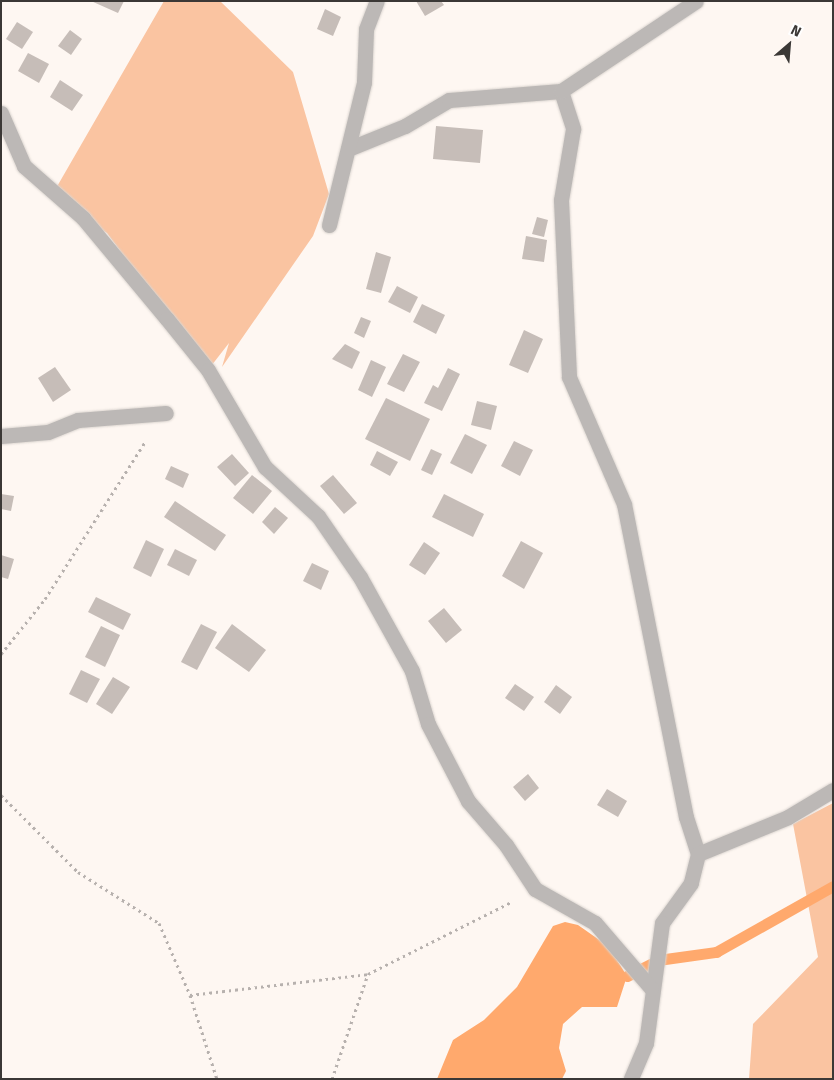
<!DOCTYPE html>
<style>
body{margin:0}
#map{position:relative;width:834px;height:1080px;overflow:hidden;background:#fef7f2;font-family:"Fira Sans",sans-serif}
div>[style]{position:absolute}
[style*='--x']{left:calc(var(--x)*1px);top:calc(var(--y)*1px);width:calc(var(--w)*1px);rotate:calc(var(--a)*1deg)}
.green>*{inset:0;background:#fac4a1}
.water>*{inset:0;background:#ffa96d}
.stream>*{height:11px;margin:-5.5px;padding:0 5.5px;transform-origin:5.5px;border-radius:5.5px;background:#ffa96d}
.building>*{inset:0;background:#c6bdb8}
.path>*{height:3px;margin-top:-1.5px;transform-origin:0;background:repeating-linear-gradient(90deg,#b7b1ae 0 2.5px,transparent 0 6.5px)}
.roads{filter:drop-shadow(0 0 1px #dbd5d0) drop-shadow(0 0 1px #dbd5d0)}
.street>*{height:15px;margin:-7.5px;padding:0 7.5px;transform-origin:7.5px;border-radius:7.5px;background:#bcb8b6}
span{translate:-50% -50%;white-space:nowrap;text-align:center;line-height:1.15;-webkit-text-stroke:5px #fff;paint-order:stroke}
.frame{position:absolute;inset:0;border:2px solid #3b3836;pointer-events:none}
.north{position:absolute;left:764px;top:20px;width:50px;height:50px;-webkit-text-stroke:4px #fff;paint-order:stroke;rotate:27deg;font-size:14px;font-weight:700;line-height:20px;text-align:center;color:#3b3836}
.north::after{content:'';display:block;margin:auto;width:18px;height:22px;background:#3b3836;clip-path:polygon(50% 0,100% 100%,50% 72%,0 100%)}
</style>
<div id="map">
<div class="green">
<i style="clip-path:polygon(164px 1px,220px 1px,293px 72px,329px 194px,313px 236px,222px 367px,229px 343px,208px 370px,107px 233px,83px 218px,55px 190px)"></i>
<i style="clip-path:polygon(833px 803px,833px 1079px,749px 1079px,753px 1024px,818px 957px,793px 824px)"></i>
</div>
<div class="water">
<i style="clip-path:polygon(565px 922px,578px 925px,608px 946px,627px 976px,617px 1007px,582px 1007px,563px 1024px,559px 1048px,566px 1071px,562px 1079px,437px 1079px,453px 1040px,484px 1020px,517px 987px,553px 926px)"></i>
</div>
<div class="stream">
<i style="--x:627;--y:976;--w:35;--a:-27"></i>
<i style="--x:658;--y:960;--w:59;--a:-7.9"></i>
<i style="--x:716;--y:952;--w:134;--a:-29.4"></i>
</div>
<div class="building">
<i style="clip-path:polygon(91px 1px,124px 1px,118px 13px)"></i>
<i style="clip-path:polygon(416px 1px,441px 1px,444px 5px,425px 16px)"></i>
<i style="clip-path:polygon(325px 9px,341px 17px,333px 36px,317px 29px)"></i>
<i style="clip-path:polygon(17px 22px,33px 32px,22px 49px,6px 39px)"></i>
<i style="clip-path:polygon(70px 30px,82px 39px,71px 55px,58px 46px)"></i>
<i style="clip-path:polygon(28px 53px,49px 64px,39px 83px,18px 71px)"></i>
<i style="clip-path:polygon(60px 80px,83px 95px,72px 111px,50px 97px)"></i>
<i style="clip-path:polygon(436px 126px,483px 130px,480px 163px,433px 159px)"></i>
<i style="clip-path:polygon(537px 217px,548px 220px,544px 237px,532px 234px)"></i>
<i style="clip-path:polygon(526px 236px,547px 240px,544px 262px,522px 259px)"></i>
<i style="clip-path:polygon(376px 252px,391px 257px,381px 293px,366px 289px)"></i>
<i style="clip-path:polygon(397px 286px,418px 297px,410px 313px,388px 302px)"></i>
<i style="clip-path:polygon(422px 304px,445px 315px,436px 334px,413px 322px)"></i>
<i style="clip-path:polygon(361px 317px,371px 321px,364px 338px,354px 333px)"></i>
<i style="clip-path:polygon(524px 330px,543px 339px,528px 373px,509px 365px)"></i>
<i style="clip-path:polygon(345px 344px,360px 352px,352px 369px,332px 359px)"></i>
<i style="clip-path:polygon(403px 354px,420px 362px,404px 392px,387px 384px)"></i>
<i style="clip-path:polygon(371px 360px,386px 367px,372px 397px,358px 390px)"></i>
<i style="clip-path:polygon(55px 367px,71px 390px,53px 402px,38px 378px)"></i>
<i style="clip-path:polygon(448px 368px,460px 374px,442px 411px,424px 403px,433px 385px,438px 388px)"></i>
<i style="clip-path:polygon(386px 398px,430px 419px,410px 461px,365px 439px)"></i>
<i style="clip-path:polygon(477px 401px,497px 406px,491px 430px,471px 425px)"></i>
<i style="clip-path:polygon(465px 434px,487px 445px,472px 474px,450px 463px)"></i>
<i style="clip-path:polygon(514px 441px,533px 450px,520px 476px,501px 466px)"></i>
<i style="clip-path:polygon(431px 449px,442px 454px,432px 475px,421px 470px)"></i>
<i style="clip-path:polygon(377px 451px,398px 462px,390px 476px,370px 465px)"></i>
<i style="clip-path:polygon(232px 454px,249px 473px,235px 486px,217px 467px)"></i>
<i style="clip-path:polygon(171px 466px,189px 474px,183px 488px,165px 479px)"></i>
<i style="clip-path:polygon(252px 475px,272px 491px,253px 514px,233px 498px)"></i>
<i style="clip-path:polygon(333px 475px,357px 503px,344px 514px,320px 486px)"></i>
<i style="clip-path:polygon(1px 494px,14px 496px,11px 511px,1px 509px)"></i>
<i style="clip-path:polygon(444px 494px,484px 514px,473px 537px,432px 517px)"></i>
<i style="clip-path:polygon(175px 501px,226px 535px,215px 551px,164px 517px)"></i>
<i style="clip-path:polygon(275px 507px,288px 518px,274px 534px,262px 522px)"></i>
<i style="clip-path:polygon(146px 540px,164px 549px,151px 577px,133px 568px)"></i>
<i style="clip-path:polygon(521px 541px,543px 553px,524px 589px,502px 576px)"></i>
<i style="clip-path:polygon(424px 542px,440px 553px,425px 575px,409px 565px)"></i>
<i style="clip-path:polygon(175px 549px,197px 560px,189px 576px,167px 565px)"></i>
<i style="clip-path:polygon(1px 555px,14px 559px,8px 579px,1px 577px)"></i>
<i style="clip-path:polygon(312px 563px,329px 571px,321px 590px,303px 581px)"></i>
<i style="clip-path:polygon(96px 597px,131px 614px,123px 630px,88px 612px)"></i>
<i style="clip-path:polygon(444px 608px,462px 630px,446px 643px,428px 621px)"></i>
<i style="clip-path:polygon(201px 624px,217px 632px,197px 670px,181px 662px)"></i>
<i style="clip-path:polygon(232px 624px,266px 650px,249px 672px,215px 648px)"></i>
<i style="clip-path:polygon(101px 626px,120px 635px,105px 667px,85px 657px)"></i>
<i style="clip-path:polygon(81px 670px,100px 679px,87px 703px,69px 694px)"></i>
<i style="clip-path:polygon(113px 677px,130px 687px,112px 714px,96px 704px)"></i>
<i style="clip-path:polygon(515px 684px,534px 697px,524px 711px,505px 698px)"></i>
<i style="clip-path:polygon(556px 685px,572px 697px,560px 714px,544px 702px)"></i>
<i style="clip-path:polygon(528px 774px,539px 788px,525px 801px,513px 787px)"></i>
<i style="clip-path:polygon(607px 789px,627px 801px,618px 817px,597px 805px)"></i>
</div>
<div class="path">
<i style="--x:1;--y:654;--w:70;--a:-51.3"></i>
<i style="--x:45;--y:599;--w:186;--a:-57.5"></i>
<i style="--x:1;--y:795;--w:109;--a:45"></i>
<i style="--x:78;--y:872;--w:96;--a:32.2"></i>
<i style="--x:159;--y:923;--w:78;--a:66.7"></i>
<i style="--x:190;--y:995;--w:88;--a:72.2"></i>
<i style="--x:190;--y:995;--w:179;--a:-6.7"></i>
<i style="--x:332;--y:1079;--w:111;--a:-71.1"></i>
<i style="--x:368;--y:974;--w:162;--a:-26.7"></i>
</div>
<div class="roads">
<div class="street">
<i style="--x:561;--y:91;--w:40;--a:72"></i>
<i style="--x:573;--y:129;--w:72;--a:99.6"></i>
<i style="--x:561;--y:200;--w:177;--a:87.4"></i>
<i style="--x:569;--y:377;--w:138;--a:66.6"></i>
<i style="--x:624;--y:504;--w:319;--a:78.8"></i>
<i style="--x:686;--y:817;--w:39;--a:72"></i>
<i style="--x:698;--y:854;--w:30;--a:104"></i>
<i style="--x:691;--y:883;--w:49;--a:125.9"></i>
<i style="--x:662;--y:923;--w:121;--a:97.6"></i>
<i style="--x:646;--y:1043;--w:39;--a:113"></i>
<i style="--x:1;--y:113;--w:58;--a:66.5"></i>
<i style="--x:24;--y:166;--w:79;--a:41.4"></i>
<i style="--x:83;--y:218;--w:131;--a:50.3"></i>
<i style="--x:167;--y:319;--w:65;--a:51.2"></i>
<i style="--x:208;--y:370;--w:113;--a:59.6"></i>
<i style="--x:265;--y:467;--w:72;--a:42.8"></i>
<i style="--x:318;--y:516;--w:74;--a:55.5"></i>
<i style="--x:360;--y:577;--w:107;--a:61"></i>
<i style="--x:412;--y:671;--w:55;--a:73.2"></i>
<i style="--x:428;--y:724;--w:87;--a:62.5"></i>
<i style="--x:468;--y:801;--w:58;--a:49.2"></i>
<i style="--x:506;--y:845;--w:53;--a:56.6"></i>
<i style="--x:535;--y:889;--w:69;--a:29.5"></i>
<i style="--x:595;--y:923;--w:86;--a:49.3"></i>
<i style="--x:348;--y:149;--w:61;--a:-22"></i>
<i style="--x:405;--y:126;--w:51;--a:-30.6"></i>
<i style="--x:449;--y:100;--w:112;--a:-4.6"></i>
<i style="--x:561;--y:91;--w:162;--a:-33.7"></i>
<i style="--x:329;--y:225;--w:147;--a:-76.2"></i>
<i style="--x:364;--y:82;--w:53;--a:-87.8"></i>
<i style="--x:366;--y:29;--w:30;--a:-69"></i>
<i style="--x:1;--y:436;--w:47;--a:-4.9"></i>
<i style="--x:48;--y:432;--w:32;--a:-22"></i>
<i style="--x:78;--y:420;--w:88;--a:-4.5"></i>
<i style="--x:698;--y:854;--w:97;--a:-22.3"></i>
<i style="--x:788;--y:817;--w:52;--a:-31"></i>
</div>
</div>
<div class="frame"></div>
<div class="north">N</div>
</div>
